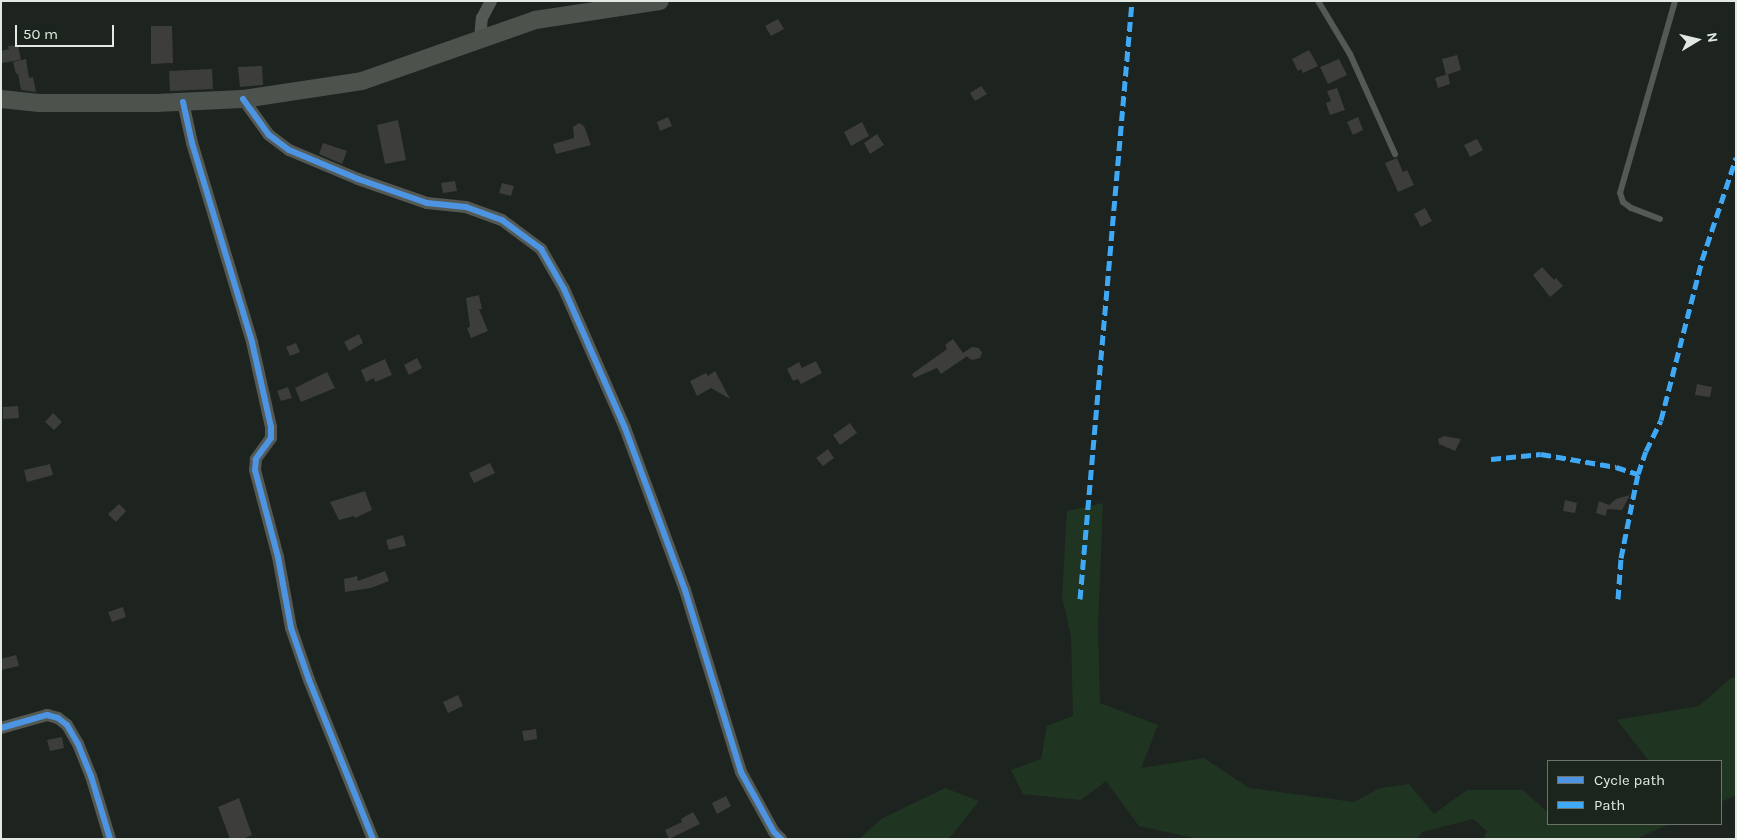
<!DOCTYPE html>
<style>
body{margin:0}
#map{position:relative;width:1737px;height:840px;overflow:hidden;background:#1d231e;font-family:Karla,sans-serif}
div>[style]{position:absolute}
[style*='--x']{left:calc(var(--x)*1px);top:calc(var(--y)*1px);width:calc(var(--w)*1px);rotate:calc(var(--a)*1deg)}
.green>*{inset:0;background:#203521}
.building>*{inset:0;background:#3d3d3c}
.lane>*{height:6px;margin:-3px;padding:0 3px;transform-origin:3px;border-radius:3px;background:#545954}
.street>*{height:12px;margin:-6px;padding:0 6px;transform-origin:6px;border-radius:6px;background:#545954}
.secondary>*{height:18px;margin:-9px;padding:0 9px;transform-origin:9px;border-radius:9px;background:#4c534c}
.quiet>*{height:5px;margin-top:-2.5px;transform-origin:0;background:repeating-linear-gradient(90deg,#3fa9f5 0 10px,transparent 0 15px)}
.cycleway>*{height:6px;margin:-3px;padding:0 3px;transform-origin:3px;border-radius:3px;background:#4d94e3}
span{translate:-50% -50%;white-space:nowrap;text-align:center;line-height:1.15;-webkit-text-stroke:4px #1b251c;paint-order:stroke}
.frame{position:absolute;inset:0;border:2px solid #e2e9e2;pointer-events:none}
.legend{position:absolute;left:1547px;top:760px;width:175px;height:65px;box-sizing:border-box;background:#1b251c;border:1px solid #6b736b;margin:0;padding:6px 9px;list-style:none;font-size:15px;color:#e2e9e2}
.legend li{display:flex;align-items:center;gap:10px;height:25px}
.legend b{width:25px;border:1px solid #6b736b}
.north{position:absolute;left:1672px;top:15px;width:50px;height:50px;-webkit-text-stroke:4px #1b251c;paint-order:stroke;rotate:81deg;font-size:14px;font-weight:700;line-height:20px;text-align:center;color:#e2e9e2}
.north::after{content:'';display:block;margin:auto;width:18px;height:22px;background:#e2e9e2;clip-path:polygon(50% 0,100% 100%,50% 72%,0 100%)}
.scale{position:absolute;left:15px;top:25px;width:99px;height:22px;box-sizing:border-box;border:2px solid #e2e9e2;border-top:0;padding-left:6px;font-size:15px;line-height:18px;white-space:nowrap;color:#e2e9e2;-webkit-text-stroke:4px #1b251c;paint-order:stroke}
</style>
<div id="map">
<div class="green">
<i style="clip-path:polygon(1103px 503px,1098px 627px,1100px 703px,1158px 725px,1141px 768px,1204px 758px,1249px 788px,1354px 802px,1380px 788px,1409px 784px,1434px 814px,1467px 790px,1523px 790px,1546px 811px,1548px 811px,1548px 824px,1670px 824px,1636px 839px,1484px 839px,1487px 831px,1473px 819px,1422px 832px,1417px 839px,1199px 839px,1139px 826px,1106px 781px,1081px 800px,1023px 794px,1011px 770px,1041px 759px,1047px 726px,1073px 716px,1071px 636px,1062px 597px,1067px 511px)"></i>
<i style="clip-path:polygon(1736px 677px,1736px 795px,1721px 802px,1721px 761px,1649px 761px,1617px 720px,1699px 706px,1731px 678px)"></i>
<i style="clip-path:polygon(945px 788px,979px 801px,951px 836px,947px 839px,859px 839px,881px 819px)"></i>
</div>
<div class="building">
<i style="clip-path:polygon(778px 19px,784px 29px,771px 36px,765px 26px)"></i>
<i style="clip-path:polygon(151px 26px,172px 26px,173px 63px,151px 64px)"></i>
<i style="clip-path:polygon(18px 45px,21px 60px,1px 63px,1px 51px,9px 49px,8px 46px)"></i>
<i style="clip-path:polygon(1309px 50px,1318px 66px,1303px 73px,1301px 69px,1298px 71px,1292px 59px)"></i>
<i style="clip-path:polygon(1457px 55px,1461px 70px,1446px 75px,1442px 59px)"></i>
<i style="clip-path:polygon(26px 59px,29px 78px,33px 77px,36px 92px,21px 90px,18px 74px,16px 74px,13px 62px)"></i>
<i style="clip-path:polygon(1339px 59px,1347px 75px,1328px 84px,1320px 67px)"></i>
<i style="clip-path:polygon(262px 66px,263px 85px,240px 87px,238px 67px)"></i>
<i style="clip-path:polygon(212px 69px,213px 89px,170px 91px,169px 71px)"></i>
<i style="clip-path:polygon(1448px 74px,1450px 84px,1438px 88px,1435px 78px)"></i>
<i style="clip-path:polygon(981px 86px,987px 94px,975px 101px,970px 93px)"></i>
<i style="clip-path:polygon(1337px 88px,1345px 110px,1330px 115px,1326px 103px,1331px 101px,1327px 91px)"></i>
<i style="clip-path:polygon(668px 117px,672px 126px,660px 131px,657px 122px)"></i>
<i style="clip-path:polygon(1358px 117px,1363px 130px,1353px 135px,1347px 122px)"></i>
<i style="clip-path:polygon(398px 120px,406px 160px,385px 164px,377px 125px)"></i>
<i style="clip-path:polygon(862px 122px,869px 136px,851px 146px,844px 132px)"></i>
<i style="clip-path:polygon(579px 123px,584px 126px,591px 145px,556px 154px,553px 144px,574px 138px,573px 127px)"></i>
<i style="clip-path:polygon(877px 134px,884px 145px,870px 154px,864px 143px)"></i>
<i style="clip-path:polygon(1477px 139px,1483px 150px,1470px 157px,1464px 145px)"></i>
<i style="clip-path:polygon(323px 143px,347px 151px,342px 164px,319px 154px)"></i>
<i style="clip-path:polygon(1397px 158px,1403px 172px,1407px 170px,1414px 185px,1398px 192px,1385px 163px)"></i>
<i style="clip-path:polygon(455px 181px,457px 191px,443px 193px,441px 183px)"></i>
<i style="clip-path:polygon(502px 183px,514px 186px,511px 196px,499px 193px)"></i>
<i style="clip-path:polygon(1425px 208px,1432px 221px,1421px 227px,1414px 214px)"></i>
<i style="clip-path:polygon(1542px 267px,1554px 280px,1556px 278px,1563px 286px,1550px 297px,1533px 275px)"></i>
<i style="clip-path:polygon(479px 295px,482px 309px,479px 309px,488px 331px,471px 338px,467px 328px,470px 327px,466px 298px)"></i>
<i style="clip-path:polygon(359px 334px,363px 343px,349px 351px,344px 342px)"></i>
<i style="clip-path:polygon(953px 339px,963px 353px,972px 347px,979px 348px,982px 353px,980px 358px,972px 360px,964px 355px,966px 357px,941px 374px,937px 368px,914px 378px,912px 374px,947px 349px,945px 345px)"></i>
<i style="clip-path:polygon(296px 343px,300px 352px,290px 356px,286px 347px)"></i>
<i style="clip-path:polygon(417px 358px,422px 368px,409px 375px,404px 365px)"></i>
<i style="clip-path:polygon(385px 359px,392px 375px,375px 382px,374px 378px,366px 382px,361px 370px)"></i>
<i style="clip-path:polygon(816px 361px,822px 373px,801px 384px,798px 379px,793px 381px,787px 369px,799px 362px,802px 368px)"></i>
<i style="clip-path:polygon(715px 371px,730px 399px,711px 388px,697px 396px,690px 381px,706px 373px,708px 376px)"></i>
<i style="clip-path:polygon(327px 372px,335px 388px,301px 402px,295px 388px)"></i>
<i style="clip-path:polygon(1697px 384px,1712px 387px,1710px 397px,1695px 395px)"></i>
<i style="clip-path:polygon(288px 387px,292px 398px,281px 401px,277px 391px)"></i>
<i style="clip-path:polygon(18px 406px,19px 418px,3px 419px,3px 407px)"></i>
<i style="clip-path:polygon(53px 413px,62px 422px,54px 430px,45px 422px)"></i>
<i style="clip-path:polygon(850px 423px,857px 433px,840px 445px,833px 435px)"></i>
<i style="clip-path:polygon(1444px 436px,1461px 439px,1455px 451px,1439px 444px,1438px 439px)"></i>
<i style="clip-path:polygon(828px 449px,834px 458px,823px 466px,816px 458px)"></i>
<i style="clip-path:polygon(490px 463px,495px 473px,474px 483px,469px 473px)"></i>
<i style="clip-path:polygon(50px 464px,53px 475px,27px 482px,24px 470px)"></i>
<i style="clip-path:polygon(365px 491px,372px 510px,355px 518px,354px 516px,339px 520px,330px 502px)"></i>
<i style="clip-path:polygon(1630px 495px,1622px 510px,1607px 509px,1606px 516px,1596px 513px,1599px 501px,1609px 505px,1616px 499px)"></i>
<i style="clip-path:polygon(1565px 500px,1577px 503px,1575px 513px,1563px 511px)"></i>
<i style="clip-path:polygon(119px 504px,126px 511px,116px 522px,108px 514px)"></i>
<i style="clip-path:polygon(403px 535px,406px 546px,389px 550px,386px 540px)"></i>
<i style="clip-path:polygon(385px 571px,389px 581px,371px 588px,345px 592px,344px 579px,357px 576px,358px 581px)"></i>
<i style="clip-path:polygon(123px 607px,126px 617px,112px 622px,108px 612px)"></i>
<i style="clip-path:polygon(16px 655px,19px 666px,1px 670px,1px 659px)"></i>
<i style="clip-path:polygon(458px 695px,463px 706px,448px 713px,443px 702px)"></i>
<i style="clip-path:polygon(536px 729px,537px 739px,524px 741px,522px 731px)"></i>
<i style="clip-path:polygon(62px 737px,64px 748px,50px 751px,47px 740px)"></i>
<i style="clip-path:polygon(726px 796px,731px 806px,717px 814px,712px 803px)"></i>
<i style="clip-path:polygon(239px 798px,252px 835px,243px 839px,230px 839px,218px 807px)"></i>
<i style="clip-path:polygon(693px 812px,700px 824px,669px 839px,665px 830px,682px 822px,681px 819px)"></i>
</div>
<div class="lane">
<i style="--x:1318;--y:1;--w:62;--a:58.9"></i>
<i style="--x:1350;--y:54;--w:110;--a:65.8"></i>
<i style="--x:1660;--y:219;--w:31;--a:-159"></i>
<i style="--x:1631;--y:208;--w:10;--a:-143"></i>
<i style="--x:1623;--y:202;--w:9;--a:-108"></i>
<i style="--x:1620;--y:193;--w:200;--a:-74"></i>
</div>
<div class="street">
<i style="--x:480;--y:39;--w:21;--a:-85"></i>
<i style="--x:482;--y:18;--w:19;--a:-62"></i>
<i style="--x:243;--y:99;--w:44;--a:54.2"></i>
<i style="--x:269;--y:135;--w:25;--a:37"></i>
<i style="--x:289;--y:150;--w:75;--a:22.8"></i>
<i style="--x:358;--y:179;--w:73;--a:19.2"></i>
<i style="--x:427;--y:203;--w:39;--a:6"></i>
<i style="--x:466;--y:207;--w:38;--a:20"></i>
<i style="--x:502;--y:220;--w:49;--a:36.6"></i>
<i style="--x:541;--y:249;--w:46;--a:60.1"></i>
<i style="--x:564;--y:289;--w:152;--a:66.3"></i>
<i style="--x:625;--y:428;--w:173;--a:69.7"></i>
<i style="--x:685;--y:590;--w:190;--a:72.9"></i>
<i style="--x:741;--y:772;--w:68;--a:61.2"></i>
<i style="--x:774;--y:832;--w:10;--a:45"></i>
<i style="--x:183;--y:102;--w:42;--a:77.6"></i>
<i style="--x:192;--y:143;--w:208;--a:73.2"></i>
<i style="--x:252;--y:342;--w:87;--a:77.4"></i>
<i style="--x:271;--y:427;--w:11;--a:90"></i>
<i style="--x:271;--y:438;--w:26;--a:126"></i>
<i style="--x:256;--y:459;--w:11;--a:95"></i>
<i style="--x:255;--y:470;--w:90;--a:75.2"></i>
<i style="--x:278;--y:557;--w:72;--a:79.6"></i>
<i style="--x:291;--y:628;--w:55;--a:70.9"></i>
<i style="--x:309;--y:680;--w:171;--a:68.1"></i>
<i style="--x:1;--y:728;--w:48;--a:-15.8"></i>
<i style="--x:47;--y:715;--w:11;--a:15"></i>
<i style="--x:58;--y:718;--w:11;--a:38"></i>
<i style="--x:67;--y:725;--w:22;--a:60"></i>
<i style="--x:78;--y:744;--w:35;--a:68"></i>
<i style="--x:91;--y:776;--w:66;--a:73.2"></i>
</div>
<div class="secondary">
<i style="--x:1;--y:99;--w:38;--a:6"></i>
<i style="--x:39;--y:103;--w:117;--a:0"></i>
<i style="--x:156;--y:103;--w:87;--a:-2.6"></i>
<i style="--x:243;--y:99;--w:120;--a:-8.6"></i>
<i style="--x:362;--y:81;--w:183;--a:-19.4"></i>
<i style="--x:535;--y:20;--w:126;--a:-8.6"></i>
</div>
<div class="quiet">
<i style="--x:1491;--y:459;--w:50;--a:-5.7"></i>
<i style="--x:1541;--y:454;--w:76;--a:9.8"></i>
<i style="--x:1616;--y:467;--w:23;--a:18"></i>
<i style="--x:1080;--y:599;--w:600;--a:-85.03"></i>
<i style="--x:1618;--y:599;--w:41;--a:-85.8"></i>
<i style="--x:1621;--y:558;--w:86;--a:-78.6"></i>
<i style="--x:1638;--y:474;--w:24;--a:-71"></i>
<i style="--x:1646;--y:451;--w:34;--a:-64"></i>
<i style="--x:1661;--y:420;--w:165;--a:-75.6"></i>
<i style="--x:1702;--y:260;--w:108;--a:-71.6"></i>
</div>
<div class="cycleway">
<i style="--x:243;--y:99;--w:44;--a:54.2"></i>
<i style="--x:269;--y:135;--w:25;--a:37"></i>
<i style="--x:289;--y:150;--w:75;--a:22.8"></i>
<i style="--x:358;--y:179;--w:73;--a:19.2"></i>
<i style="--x:427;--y:203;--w:39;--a:6"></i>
<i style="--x:466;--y:207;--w:38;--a:20"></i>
<i style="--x:502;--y:220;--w:49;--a:36.6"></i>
<i style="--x:541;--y:249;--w:46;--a:60.1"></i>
<i style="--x:564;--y:289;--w:152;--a:66.3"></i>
<i style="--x:625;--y:428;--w:173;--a:69.7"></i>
<i style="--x:685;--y:590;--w:190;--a:72.9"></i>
<i style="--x:741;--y:772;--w:68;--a:61.2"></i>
<i style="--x:774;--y:832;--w:10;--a:45"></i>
<i style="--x:183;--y:102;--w:42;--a:77.6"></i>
<i style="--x:192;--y:143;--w:208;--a:73.2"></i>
<i style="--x:252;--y:342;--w:87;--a:77.4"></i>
<i style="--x:271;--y:427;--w:11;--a:90"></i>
<i style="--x:271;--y:438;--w:26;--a:126"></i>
<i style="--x:256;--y:459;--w:11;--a:95"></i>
<i style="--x:255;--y:470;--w:90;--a:75.2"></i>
<i style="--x:278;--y:557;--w:72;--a:79.6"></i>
<i style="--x:291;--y:628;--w:55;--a:70.9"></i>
<i style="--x:309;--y:680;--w:171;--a:68.1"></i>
<i style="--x:1;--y:728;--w:48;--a:-15.8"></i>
<i style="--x:47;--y:715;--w:11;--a:15"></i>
<i style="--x:58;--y:718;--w:11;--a:38"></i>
<i style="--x:67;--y:725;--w:22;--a:60"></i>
<i style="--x:78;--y:744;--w:35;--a:68"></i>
<i style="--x:91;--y:776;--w:66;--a:73.2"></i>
</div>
<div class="frame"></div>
<ul class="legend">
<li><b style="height:6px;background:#4d94e3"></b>Cycle path</li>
<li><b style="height:6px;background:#3fa9f5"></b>Path</li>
</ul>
<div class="north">N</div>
<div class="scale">50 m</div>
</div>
